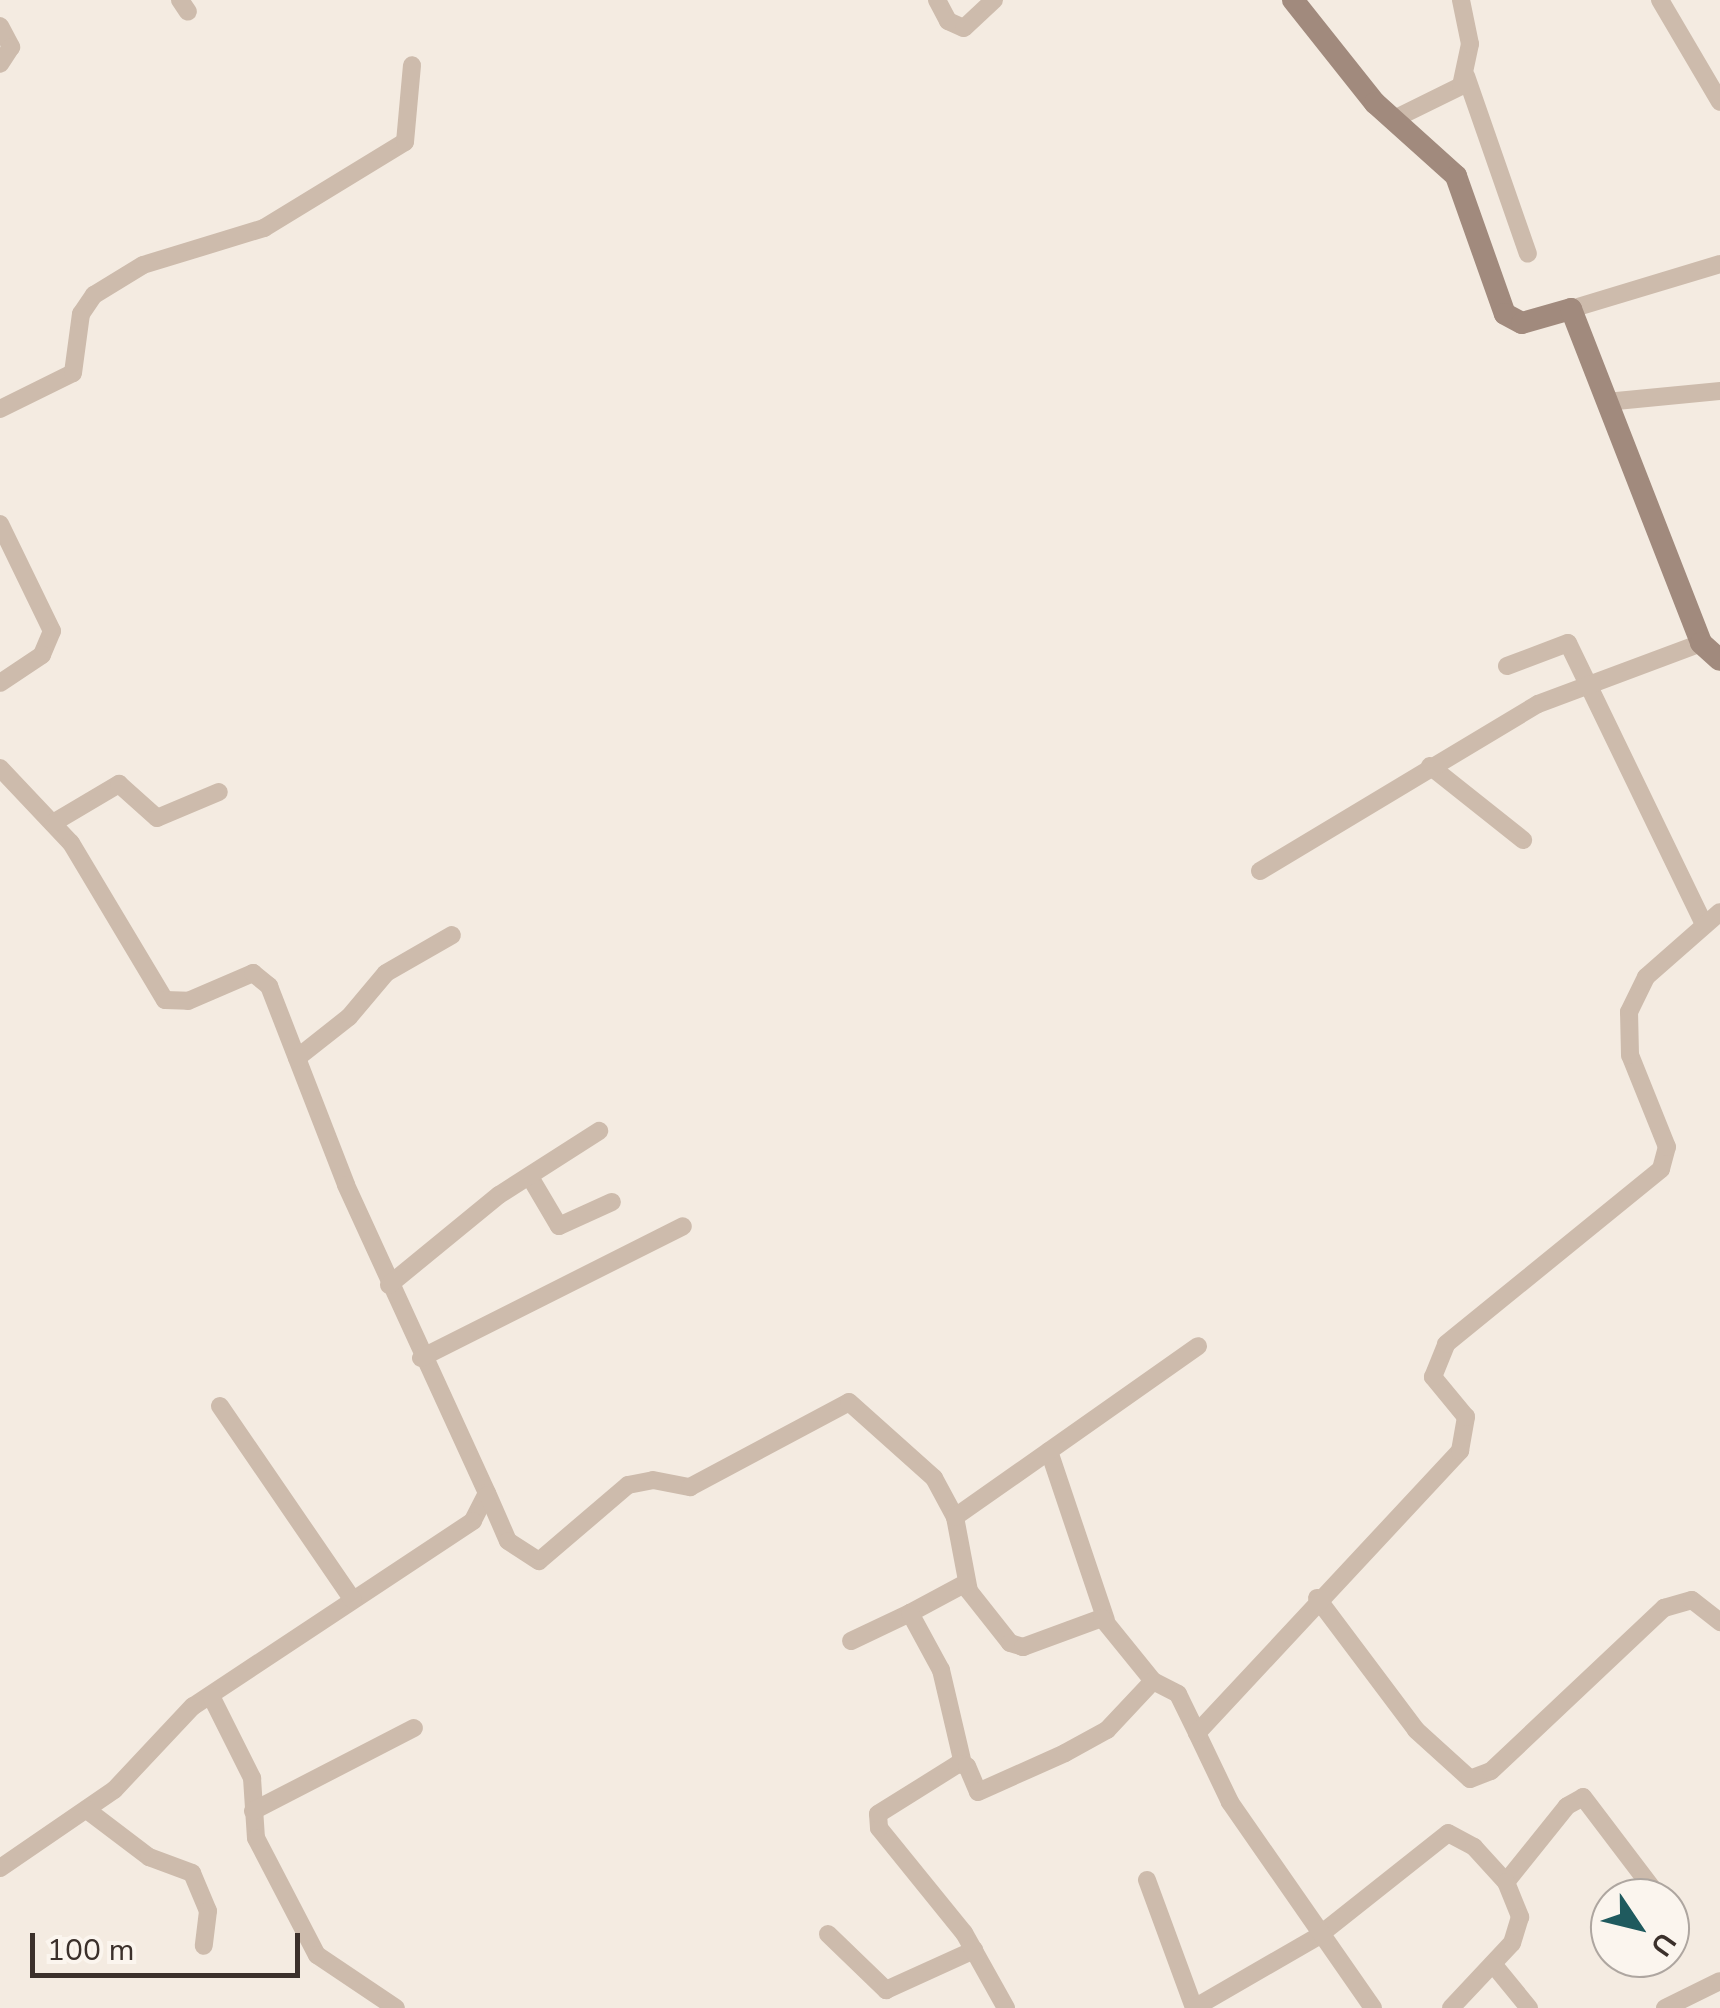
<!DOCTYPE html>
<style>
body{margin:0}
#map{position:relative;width:1720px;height:2008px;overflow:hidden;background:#f4ebe1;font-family:"Nunito Sans",sans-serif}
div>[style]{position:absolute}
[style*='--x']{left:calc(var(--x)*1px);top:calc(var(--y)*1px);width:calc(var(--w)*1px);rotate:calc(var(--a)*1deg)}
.street>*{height:18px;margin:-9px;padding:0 9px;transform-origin:9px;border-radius:9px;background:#cdbbac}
.secondary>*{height:22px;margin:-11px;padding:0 11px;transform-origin:11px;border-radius:11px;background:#a18a7d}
span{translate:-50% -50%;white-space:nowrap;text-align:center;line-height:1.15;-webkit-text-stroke:8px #fbf5ee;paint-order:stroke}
.north{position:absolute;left:1590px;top:1878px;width:100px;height:100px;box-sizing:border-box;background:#fbf5ee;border:2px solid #aea6a0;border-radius:50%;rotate:125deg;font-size:28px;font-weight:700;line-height:40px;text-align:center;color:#3b302b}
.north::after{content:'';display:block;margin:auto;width:35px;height:45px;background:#1f5a5e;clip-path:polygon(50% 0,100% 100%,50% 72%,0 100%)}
.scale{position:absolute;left:30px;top:1933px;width:270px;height:45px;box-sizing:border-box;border:5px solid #3b302b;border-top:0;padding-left:12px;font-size:30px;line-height:35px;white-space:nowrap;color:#3b302b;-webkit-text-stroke:8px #fbf5ee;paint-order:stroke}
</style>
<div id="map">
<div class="street">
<i style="--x:180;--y:0;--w:14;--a:56"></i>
<i style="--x:937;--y:0;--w:24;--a:62"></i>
<i style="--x:948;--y:21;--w:17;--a:24"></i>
<i style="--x:964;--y:28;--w:41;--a:-43"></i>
<i style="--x:1660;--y:0;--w:118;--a:59.5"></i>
<i style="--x:0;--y:26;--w:24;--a:62"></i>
<i style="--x:11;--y:47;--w:20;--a:123"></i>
<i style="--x:1466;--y:76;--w:188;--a:70.8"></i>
<i style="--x:1394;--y:119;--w:75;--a:-26.2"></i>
<i style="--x:1461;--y:86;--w:43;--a:-77.9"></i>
<i style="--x:1470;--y:44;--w:45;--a:-101.6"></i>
<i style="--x:1571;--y:309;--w:156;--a:-16.8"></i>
<i style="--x:1606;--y:402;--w:115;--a:-5.5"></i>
<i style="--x:0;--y:409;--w:81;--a:-26.3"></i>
<i style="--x:73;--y:373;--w:60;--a:-82.3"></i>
<i style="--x:81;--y:314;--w:23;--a:-56"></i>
<i style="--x:94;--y:295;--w:57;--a:-31.5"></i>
<i style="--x:143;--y:265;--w:127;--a:-17"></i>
<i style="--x:264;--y:228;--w:165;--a:-31.4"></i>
<i style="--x:405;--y:142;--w:77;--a:-84.8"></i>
<i style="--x:0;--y:524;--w:119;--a:64.1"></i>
<i style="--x:52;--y:631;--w:26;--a:113"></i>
<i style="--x:42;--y:655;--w:50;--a:146.3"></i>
<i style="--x:1507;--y:666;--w:65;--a:-20.7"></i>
<i style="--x:1568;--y:643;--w:312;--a:64.2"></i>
<i style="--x:1430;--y:766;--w:119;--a:38.5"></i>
<i style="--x:0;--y:768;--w:103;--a:46.6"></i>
<i style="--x:71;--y:843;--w:183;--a:59.1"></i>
<i style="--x:165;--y:1000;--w:23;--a:2"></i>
<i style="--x:188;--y:1001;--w:71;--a:-23.3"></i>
<i style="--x:253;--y:973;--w:21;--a:39"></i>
<i style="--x:269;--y:986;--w:213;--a:68.8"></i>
<i style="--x:346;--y:1185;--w:339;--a:65.4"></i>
<i style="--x:487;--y:1493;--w:31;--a:117"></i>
<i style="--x:473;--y:1521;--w:336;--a:146.5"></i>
<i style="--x:193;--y:1706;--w:115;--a:133.2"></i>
<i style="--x:114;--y:1790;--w:138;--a:145.6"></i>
<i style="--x:53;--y:823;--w:77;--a:-30.6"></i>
<i style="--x:119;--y:784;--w:51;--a:41.8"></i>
<i style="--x:157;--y:818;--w:67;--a:-22.8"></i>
<i style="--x:1260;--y:871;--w:324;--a:-31"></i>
<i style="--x:1538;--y:704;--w:174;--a:-20.5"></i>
<i style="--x:297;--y:1058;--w:66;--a:-38.3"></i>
<i style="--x:349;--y:1017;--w:57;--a:-49.9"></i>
<i style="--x:386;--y:973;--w:76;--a:-29.9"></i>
<i style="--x:530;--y:1177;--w:57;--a:59.4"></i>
<i style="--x:559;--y:1226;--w:58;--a:-24.4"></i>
<i style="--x:389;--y:1285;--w:142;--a:-39.3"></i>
<i style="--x:499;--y:1195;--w:119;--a:-32.6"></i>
<i style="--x:421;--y:1358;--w:293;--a:-26.7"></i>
<i style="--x:220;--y:1406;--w:235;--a:55.6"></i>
<i style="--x:1049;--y:1451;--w:178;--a:71.4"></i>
<i style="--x:488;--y:1495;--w:50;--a:66.5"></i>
<i style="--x:508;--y:1541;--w:37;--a:33"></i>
<i style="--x:539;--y:1561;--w:117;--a:-40.5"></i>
<i style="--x:628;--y:1485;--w:25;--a:-11"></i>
<i style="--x:653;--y:1480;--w:38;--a:11"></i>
<i style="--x:690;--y:1487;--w:180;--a:-28.1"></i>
<i style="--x:849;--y:1402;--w:114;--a:41.8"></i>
<i style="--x:934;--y:1478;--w:44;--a:61.7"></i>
<i style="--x:955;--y:1517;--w:75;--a:79.3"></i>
<i style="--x:969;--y:1591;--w:66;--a:51.7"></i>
<i style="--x:1010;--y:1643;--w:14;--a:17"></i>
<i style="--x:1023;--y:1647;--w:84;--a:-20.2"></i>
<i style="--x:1102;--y:1618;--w:81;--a:51"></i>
<i style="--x:955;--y:1517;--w:297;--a:-35.1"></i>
<i style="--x:1317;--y:1598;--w:165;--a:53.1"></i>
<i style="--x:1416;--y:1730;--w:73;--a:42.2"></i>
<i style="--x:1470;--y:1779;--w:22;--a:-21"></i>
<i style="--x:1491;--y:1771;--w:238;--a:-43.3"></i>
<i style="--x:1664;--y:1608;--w:29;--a:-16"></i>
<i style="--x:1692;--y:1600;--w:36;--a:38"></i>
<i style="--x:910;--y:1613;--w:64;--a:-28.2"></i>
<i style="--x:851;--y:1641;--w:65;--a:-25.4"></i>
<i style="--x:910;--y:1613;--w:65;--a:61.5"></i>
<i style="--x:941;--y:1670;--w:97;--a:76.8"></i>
<i style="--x:211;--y:1696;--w:92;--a:63.4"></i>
<i style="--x:252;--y:1778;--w:60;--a:86.2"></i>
<i style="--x:256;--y:1838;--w:132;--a:62.5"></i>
<i style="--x:317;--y:1955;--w:95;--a:33.9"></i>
<i style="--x:87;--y:1810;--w:78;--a:37.2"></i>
<i style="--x:149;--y:1857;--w:46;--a:20.4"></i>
<i style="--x:192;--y:1873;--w:41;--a:67.2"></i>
<i style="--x:208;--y:1911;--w:35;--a:97"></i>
<i style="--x:253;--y:1811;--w:181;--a:-27.3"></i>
<i style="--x:1147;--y:1880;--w:136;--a:69.8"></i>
<i style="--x:1506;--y:1882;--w:97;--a:-51.2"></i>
<i style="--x:1567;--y:1806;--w:18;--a:-29"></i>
<i style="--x:1583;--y:1797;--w:119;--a:52.8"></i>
<i style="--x:828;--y:1934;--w:81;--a:44"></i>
<i style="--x:886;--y:1990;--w:97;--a:-24.4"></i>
<i style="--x:1493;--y:1964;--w:57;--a:50.7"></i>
<i style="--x:1006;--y:2008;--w:86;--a:-119.2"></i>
<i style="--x:964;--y:1933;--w:135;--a:-129"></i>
<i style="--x:879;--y:1828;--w:14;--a:-94"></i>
<i style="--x:878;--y:1814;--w:94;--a:-32"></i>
<i style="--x:958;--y:1764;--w:9;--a:13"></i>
<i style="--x:967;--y:1766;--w:28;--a:67"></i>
<i style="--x:978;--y:1792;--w:95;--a:-24.1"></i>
<i style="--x:1065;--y:1753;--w:48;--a:-28.7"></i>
<i style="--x:1107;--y:1730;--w:67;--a:-46.8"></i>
<i style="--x:1153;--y:1681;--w:28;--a:27"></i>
<i style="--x:1178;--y:1694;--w:43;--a:64"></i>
<i style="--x:1194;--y:2008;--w:142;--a:-30"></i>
<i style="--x:1317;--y:1937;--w:167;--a:-38.4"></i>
<i style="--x:1448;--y:1833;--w:30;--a:28"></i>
<i style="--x:1474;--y:1847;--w:47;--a:47.6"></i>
<i style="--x:1506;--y:1882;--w:38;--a:68"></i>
<i style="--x:1520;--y:1917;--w:27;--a:107"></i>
<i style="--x:1512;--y:1943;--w:89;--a:133.2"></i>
<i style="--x:1373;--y:2008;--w:251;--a:-124.8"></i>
<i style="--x:1230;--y:1802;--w:76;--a:-115.6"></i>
<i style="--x:1197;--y:1733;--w:386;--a:-47"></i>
<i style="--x:1460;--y:1451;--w:35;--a:-80"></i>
<i style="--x:1466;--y:1417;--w:52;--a:-129.5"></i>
<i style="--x:1433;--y:1377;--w:35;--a:-68"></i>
<i style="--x:1446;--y:1344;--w:277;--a:-39.1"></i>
<i style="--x:1661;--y:1169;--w:23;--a:-75"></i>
<i style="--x:1667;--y:1147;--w:99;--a:-111.9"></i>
<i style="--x:1630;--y:1055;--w:43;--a:-91.3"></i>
<i style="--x:1629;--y:1012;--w:39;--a:-64"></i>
<i style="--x:1646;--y:977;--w:98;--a:-41.3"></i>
<i style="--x:1665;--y:2008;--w:61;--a:-26.1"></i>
</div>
<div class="secondary">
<i style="--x:1293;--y:0;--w:132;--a:51.5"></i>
<i style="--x:1375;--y:103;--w:109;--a:42"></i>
<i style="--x:1456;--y:176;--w:146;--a:70.5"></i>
<i style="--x:1505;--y:314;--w:19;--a:28"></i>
<i style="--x:1522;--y:323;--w:51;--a:-15.9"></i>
<i style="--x:1571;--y:309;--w:358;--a:68.7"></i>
<i style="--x:1701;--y:643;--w:25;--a:42"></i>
</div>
<div class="north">U</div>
<div class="scale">100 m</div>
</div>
